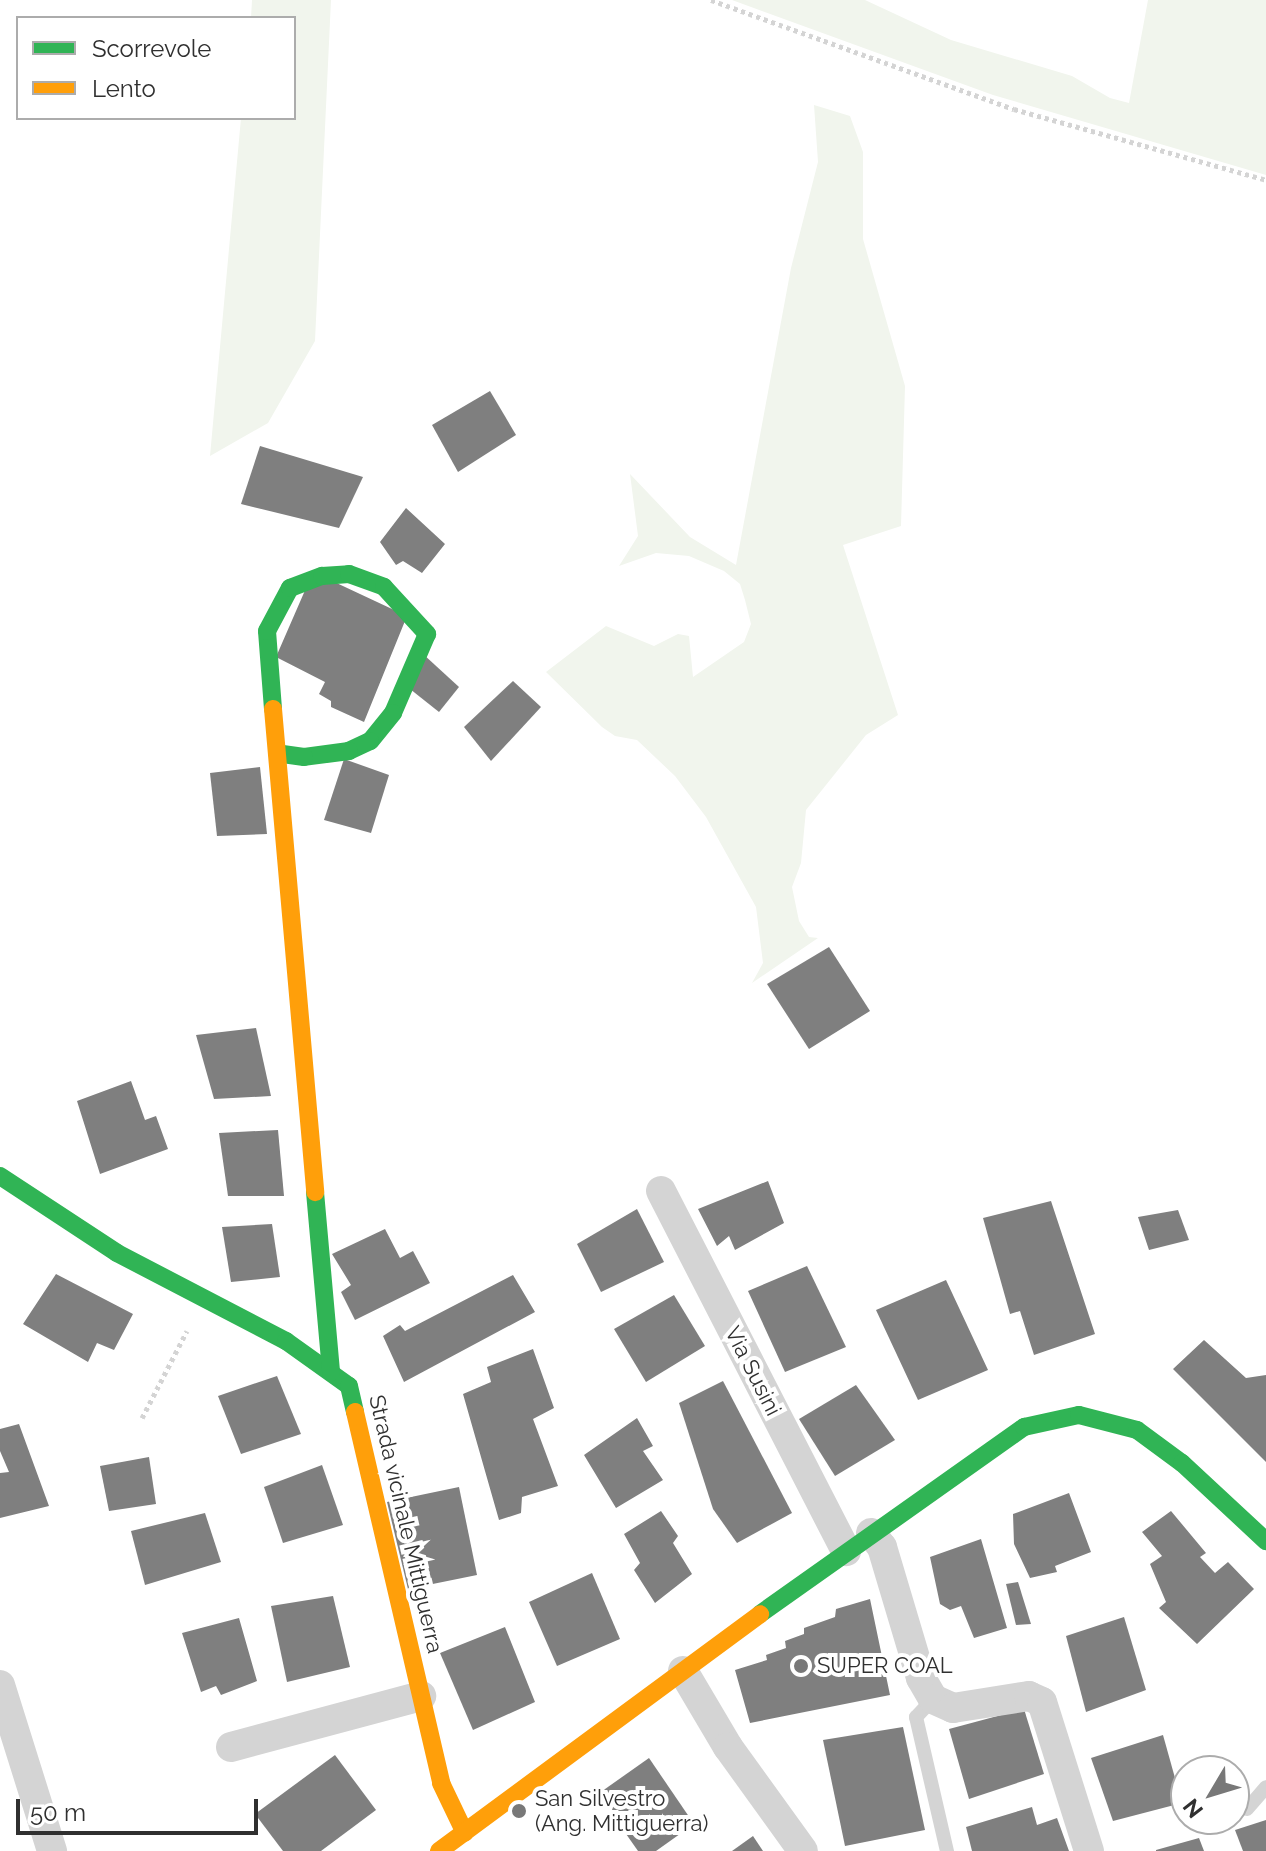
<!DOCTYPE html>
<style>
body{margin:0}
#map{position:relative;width:1266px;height:1851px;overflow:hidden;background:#fff;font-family:Raleway,sans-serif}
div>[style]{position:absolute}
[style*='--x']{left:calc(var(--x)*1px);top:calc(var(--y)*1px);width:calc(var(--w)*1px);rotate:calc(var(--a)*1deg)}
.green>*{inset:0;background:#f1f5ed}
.building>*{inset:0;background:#7f7f7f}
.path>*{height:5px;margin-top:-2.5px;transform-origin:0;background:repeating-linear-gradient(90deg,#d4d4d4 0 4px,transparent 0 8px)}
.lane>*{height:14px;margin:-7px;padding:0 7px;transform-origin:7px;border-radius:7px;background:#d4d4d4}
.street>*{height:30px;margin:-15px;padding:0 15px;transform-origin:15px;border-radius:15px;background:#d4d4d4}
.fast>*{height:18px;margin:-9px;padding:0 9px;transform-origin:9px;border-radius:9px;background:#30b455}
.slow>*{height:18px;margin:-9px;padding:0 9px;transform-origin:9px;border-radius:9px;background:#ff9f0a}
.dots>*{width:22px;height:22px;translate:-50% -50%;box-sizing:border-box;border:4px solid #fff;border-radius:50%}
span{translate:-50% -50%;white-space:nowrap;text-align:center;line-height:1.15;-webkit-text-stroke:8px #fff;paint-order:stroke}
.street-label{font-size:22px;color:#303030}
.poi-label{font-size:22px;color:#303030}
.left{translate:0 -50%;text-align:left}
.legend{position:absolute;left:16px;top:16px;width:280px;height:104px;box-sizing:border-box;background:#fff;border:2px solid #acacac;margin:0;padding:10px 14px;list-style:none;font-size:24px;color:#303030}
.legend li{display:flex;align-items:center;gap:16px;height:40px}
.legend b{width:40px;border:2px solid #acacac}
.north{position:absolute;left:1170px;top:1755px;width:80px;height:80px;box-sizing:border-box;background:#fff;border:2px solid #acacac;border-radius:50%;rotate:232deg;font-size:22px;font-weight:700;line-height:32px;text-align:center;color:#303030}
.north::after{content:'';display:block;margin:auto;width:28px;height:36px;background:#787878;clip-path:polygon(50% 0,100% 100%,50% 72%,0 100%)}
.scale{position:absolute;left:16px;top:1799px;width:242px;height:36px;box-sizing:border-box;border:4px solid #303030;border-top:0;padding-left:10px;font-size:24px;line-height:28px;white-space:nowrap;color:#303030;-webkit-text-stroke:6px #fff;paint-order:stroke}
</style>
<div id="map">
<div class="green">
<i style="clip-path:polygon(252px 0,331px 0,315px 341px,268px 423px,210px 456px,241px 118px,294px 118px,294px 18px,251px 18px)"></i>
<i style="clip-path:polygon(732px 0,865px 0,951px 40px,1072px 76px,1110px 98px,1129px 103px,1148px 0,1266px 0,1266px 175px,993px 95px)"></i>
<i style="clip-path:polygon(814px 105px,850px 116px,863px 152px,863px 239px,905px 386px,901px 526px,843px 545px,898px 715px,866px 735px,806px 810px,801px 863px,792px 887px,799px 921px,809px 937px,818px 938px,752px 983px,763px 963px,756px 907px,706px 817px,675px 776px,637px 740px,615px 736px,602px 727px,546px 672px,606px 626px,654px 646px,678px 634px,689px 636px,693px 677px,744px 642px,751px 624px,745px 600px,740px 584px,724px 571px,689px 556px,656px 553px,619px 566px,638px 536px,630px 474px,690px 537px,736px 565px,791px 268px,818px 162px)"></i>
</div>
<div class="building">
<i style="clip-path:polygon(490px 391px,516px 435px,458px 472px,432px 425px)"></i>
<i style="clip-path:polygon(260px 446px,363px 477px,339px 528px,241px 504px)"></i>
<i style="clip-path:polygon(406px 508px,445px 544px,422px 573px,403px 561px,396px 565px,380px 542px)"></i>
<i style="clip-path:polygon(313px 572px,407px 616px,364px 722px,331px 707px,331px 701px,319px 694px,325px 682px,276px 657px)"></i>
<i style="clip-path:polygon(423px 654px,459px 687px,439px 712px,410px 689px)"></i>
<i style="clip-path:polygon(513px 681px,541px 707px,491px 761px,464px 727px)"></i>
<i style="clip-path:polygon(344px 759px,389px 775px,371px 833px,324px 820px)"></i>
<i style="clip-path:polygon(260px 767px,267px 834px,217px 836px,210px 773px)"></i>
<i style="clip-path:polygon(829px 947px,870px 1011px,809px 1049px,767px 984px)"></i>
<i style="clip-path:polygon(256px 1028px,271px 1096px,214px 1099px,196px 1035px)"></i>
<i style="clip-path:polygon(131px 1081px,145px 1120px,156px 1116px,168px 1149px,100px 1174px,77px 1101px)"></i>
<i style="clip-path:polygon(278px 1130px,284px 1196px,228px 1196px,219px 1133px)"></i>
<i style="clip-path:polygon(768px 1181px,784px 1223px,735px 1250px,729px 1236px,717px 1246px,698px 1209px)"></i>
<i style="clip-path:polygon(1051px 1201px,1095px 1334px,1034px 1355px,1020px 1311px,1010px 1314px,983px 1218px)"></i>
<i style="clip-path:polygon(637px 1209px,664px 1262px,601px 1292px,577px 1244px)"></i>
<i style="clip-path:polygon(1178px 1210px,1189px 1240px,1149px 1250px,1138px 1217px)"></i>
<i style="clip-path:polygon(272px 1224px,280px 1277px,231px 1282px,222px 1227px)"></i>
<i style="clip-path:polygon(385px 1229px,400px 1258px,413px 1251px,430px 1283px,355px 1320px,341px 1292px,351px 1285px,332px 1254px)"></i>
<i style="clip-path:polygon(807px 1266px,846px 1347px,785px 1372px,748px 1291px)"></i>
<i style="clip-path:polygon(56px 1274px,133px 1314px,114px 1350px,97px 1343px,88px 1362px,23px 1324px)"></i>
<i style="clip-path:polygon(513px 1275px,535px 1312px,404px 1382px,383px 1336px,400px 1325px,405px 1331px)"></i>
<i style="clip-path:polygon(946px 1280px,988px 1370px,918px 1400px,876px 1310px)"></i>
<i style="clip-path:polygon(674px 1295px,705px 1346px,646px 1382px,614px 1329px)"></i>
<i style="clip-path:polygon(1204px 1340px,1246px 1378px,1266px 1375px,1266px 1462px,1173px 1369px)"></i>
<i style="clip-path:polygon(533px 1349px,554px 1408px,533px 1419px,558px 1486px,522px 1497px,521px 1513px,499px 1520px,463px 1394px,491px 1382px,487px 1367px)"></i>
<i style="clip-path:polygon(277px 1376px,301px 1434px,241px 1454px,218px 1396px)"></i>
<i style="clip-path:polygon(723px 1381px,792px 1513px,737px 1543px,713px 1509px,679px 1403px)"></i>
<i style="clip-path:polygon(856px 1385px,895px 1440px,835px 1476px,799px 1419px)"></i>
<i style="clip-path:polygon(637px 1418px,653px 1446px,643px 1451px,663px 1480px,616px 1508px,584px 1455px)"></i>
<i style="clip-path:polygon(19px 1424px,49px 1506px,0 1518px,0 1473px,9px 1472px,0 1451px,0 1429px)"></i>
<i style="clip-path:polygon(149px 1457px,156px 1504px,109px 1511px,100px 1466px)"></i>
<i style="clip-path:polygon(322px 1465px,343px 1525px,283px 1543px,264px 1487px)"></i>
<i style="clip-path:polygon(459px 1487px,477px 1575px,408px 1589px,387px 1502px)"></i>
<i style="clip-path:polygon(1069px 1493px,1091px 1552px,1055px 1566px,1057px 1572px,1030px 1578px,1014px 1544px,1013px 1514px)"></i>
<i style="clip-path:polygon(661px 1511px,678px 1536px,673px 1543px,692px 1574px,655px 1603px,634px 1570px,640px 1563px,624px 1534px)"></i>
<i style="clip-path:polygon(1171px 1511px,1206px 1553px,1200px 1557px,1215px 1573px,1228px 1562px,1254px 1589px,1197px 1644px,1159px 1608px,1166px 1602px,1150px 1564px,1162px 1556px,1142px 1532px)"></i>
<i style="clip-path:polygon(205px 1513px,221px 1562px,145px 1585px,131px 1531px)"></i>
<i style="clip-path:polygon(981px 1539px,1007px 1628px,974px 1638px,961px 1606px,950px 1610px,940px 1604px,930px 1557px)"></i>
<i style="clip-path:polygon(592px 1573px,620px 1639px,557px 1666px,529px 1602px)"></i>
<i style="clip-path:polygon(1018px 1582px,1031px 1624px,1016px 1625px,1006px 1584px)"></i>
<i style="clip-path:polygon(333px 1596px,350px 1667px,287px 1682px,271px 1606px)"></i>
<i style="clip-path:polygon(870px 1599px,890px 1695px,750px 1723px,735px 1670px,767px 1660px,766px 1655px,786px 1648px,785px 1641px,804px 1634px,804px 1628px,835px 1617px,836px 1609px)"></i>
<i style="clip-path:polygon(1124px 1617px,1146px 1690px,1086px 1712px,1066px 1636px)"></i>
<i style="clip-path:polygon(239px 1618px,257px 1681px,221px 1695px,216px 1686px,201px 1692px,182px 1633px)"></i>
<i style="clip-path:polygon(505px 1627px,535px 1702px,473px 1730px,440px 1653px)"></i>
<i style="clip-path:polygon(1024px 1709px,1044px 1774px,969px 1799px,949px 1729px)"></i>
<i style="clip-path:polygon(903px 1727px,925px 1830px,845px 1846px,823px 1740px)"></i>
<i style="clip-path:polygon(1163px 1735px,1182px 1803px,1113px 1821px,1091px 1758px)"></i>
<i style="clip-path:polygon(335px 1755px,376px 1810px,321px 1851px,283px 1851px,255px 1814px)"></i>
<i style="clip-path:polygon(649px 1758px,694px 1824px,656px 1851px,638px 1851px,598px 1794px)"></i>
<i style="clip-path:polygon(1032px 1807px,1037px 1825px,1057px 1818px,1069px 1851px,972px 1851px,966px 1827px)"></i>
<i style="clip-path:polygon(1266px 1820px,1266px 1851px,1243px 1851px,1235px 1830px)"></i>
<i style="clip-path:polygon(753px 1836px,763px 1851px,732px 1851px)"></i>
<i style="clip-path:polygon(1199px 1838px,1204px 1851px,1156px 1851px,1156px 1850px)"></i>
</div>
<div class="path">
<i style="--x:711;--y:0;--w:322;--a:19.8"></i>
<i style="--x:1014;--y:109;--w:262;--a:15.7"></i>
<i style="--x:142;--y:1418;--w:98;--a:-62.7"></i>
</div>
<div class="lane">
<i style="--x:933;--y:1699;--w:25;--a:133"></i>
<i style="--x:916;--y:1717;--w:138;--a:77"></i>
<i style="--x:1247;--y:1809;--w:29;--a:-49"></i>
</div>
<div class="street">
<i style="--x:661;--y:1191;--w:405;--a:62.8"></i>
<i style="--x:871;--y:1533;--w:18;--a:52"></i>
<i style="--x:882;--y:1547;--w:137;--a:73.4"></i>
<i style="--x:921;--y:1678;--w:24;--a:60"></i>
<i style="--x:933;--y:1699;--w:22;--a:24"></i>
<i style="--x:953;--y:1708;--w:77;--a:-9"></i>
<i style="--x:1029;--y:1696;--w:14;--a:25"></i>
<i style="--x:1042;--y:1702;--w:156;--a:72.5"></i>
<i style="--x:683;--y:1671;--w:88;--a:59.4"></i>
<i style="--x:728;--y:1747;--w:128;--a:54.2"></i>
<i style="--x:0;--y:1685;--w:174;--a:72.6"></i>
<i style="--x:231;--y:1747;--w:197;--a:-15"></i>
</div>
<div class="fast">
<i style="--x:273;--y:709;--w:78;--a:-94.4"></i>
<i style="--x:267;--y:631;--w:49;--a:-61.9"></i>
<i style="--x:290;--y:588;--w:34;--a:-21"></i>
<i style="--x:322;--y:576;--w:27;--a:-4"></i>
<i style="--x:349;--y:574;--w:37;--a:20"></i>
<i style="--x:384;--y:587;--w:64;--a:47.5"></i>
<i style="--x:427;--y:634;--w:86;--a:113.3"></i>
<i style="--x:393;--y:713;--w:36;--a:129"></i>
<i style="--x:370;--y:741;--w:23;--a:155"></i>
<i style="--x:349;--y:751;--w:45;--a:172.4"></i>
<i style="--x:304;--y:757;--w:27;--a:-172"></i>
<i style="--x:0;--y:1176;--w:140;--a:33.3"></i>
<i style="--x:117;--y:1253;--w:191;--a:27.5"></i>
<i style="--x:286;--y:1341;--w:77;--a:35.5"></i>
<i style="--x:349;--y:1386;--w:27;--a:77"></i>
<i style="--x:315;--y:1192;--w:181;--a:84.9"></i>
<i style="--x:760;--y:1614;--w:324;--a:-35.3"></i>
<i style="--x:1024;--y:1427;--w:56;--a:-12.3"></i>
<i style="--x:1079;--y:1415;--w:60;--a:14.5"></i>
<i style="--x:1137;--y:1430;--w:56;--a:36.3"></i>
<i style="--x:1182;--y:1463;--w:115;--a:42.9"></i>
</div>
<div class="slow">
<i style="--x:273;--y:709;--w:485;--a:85"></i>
<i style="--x:355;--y:1412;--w:381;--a:76.9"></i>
<i style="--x:441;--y:1783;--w:55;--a:64.4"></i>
<i style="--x:439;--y:1851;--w:399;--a:-36.4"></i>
</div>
<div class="dots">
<i style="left:801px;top:1666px;background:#787878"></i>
<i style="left:519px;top:1811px;background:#787878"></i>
</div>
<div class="street-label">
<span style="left:753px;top:1371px;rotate:63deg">Via Susini</span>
<span style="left:406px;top:1524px;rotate:77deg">Strada vicinale Mittiguerra</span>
</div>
<div class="poi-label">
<span class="left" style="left:817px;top:1666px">SUPER COAL</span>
<span class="left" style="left:535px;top:1811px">San Silvestro<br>(Ang. Mittiguerra)</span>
</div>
<ul class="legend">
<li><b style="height:10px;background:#30b455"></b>Scorrevole</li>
<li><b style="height:10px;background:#ff9f0a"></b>Lento</li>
</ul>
<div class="north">N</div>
<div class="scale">50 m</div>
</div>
